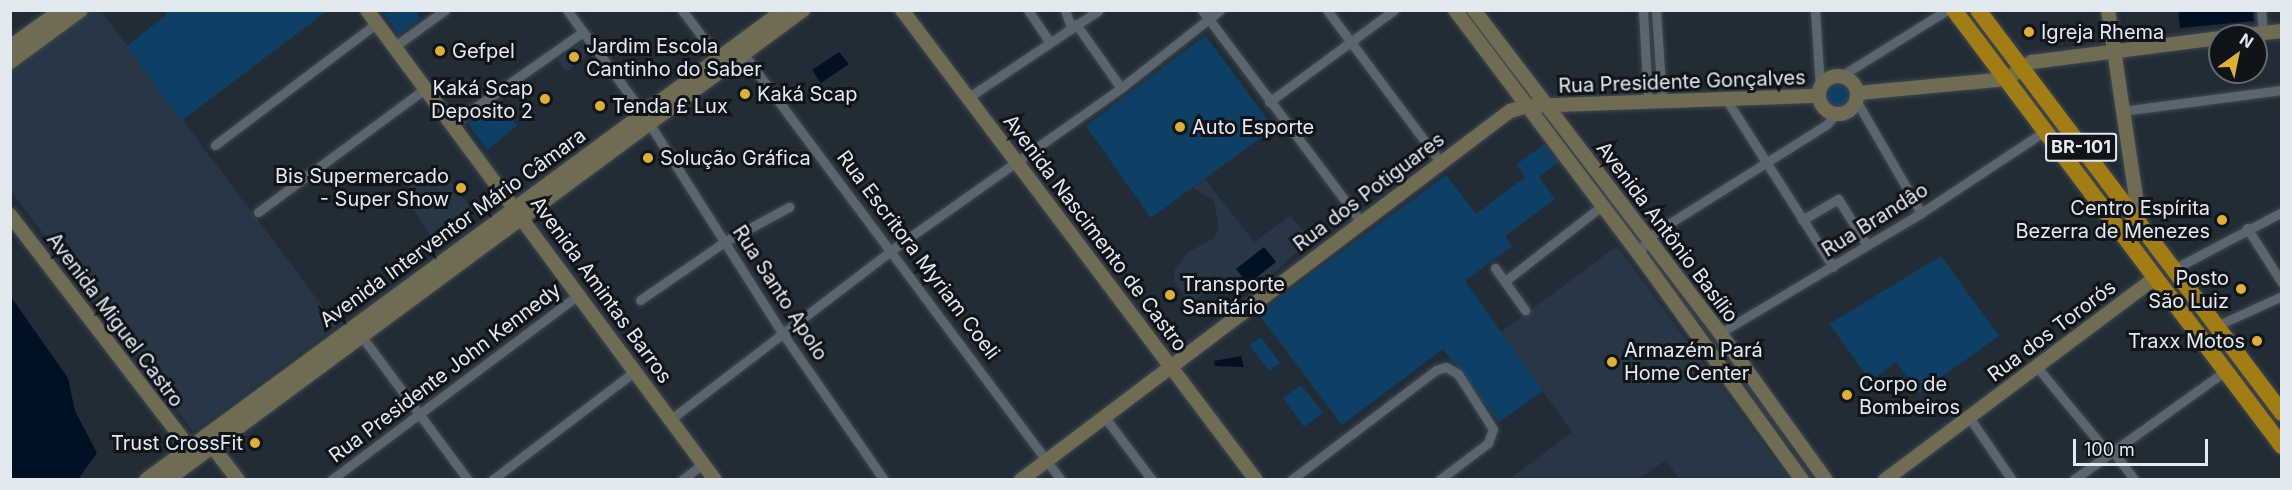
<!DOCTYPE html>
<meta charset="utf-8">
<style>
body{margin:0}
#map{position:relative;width:2292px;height:490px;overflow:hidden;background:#222c36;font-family:Inter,sans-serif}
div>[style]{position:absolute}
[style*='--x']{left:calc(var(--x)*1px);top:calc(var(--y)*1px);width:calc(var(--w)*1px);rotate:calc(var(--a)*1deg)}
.built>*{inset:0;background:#273745}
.green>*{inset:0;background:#0e3f64}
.round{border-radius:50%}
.water>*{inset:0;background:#001124}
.roads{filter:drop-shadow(0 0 2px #3f484f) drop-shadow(0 0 2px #3f484f)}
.street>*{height:9px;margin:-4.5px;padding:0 4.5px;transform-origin:4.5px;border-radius:4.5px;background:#5a6570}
.secondary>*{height:14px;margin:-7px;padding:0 7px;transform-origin:7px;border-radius:7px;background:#706c54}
.secondary>.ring{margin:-7px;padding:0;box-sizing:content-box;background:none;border:14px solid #706c54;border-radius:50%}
.highway>*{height:16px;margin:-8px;padding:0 8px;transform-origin:8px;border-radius:8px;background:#a27d14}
.dots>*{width:16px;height:16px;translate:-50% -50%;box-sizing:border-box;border:3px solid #101418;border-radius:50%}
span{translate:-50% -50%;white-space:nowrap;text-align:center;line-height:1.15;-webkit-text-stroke:6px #101418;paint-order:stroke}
.shield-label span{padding:2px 4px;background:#101418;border:2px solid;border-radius:4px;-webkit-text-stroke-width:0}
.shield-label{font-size:18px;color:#e2e9ef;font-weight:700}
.poi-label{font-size:20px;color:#e2e9ef}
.left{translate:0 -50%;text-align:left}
.right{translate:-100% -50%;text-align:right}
.street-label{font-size:20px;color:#e2e9ef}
.frame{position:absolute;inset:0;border:12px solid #e2e9ef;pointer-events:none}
.north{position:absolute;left:2208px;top:24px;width:60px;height:60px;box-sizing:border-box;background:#101418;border:2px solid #64696e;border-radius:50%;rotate:33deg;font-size:16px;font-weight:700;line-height:24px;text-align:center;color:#e2e9ef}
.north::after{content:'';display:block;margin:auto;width:21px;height:27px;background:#dfb034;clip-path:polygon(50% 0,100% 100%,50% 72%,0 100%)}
.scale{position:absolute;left:2073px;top:439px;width:135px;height:27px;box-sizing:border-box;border:3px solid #e2e9ef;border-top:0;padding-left:8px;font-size:18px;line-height:21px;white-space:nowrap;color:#e2e9ef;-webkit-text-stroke:4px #101418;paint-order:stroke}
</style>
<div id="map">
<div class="built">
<i style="clip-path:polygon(92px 11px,101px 11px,337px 326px,193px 432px,11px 191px,11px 70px)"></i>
<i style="clip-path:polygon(582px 42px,590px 54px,566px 72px,557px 60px)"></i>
<i style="clip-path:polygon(438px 164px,473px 210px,433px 238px,401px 193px)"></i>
<i style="clip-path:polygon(1205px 179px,1254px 242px,1290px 216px,1311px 239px,1268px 279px,1237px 291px,1226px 278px,1191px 303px,1174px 281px,1175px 269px,1187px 253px,1214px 238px,1219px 227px,1214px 201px,1193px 188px)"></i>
<i style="clip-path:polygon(1617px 246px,1789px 479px,1679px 479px,1666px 460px,1638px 479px,1510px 479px,1572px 432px,1501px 332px)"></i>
</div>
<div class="green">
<i style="clip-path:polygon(389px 10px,415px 11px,420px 18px,399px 35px,384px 14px)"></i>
<i style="clip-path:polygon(163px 11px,327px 11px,181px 121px,127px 46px,166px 15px)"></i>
<i style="clip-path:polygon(1205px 35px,1274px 128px,1151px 218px,1086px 126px)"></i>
<i class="round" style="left:1826px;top:81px;width:28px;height:28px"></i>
<i style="clip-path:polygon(498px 101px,517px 126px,487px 150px,468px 124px)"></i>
<i style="clip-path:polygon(1544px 144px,1558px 162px,1539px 177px,1555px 199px,1505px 236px,1512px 246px,1465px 281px,1543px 391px,1499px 422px,1443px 349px,1342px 425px,1258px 313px,1446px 175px,1476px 214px,1525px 177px,1516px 165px)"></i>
<i style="clip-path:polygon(1941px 256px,1999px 336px,1919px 393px,1896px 362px,1871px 381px,1829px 324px)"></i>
<i style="clip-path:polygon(1261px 337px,1280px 363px,1269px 371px,1249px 345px)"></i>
<i style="clip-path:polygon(1301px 385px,1323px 413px,1304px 427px,1283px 398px)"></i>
</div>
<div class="water">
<i style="clip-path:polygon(2178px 11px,2253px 11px,2254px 21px,2180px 28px)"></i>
<i style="clip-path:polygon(839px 52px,849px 64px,821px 83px,812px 70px)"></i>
<i style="clip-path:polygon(1264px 247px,1276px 262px,1248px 284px,1236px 269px)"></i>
<i style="clip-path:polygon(11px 297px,68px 378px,75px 411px,97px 453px,78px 479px,11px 479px)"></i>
<i style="clip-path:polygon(1241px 356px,1244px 367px,1215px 366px,1214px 361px)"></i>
</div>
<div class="roads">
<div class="street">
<i style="--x:567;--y:10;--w:128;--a:53.6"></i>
<i style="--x:682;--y:10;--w:60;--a:53.1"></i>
<i style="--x:1028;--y:10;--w:37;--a:56"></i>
<i style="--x:1065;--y:10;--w:18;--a:71"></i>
<i style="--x:1202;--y:10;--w:265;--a:53.1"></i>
<i style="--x:1327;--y:10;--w:191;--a:53.3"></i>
<i style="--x:1643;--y:10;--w:91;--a:86.9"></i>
<i style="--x:1656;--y:10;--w:91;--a:86.2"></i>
<i style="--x:1815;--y:10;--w:78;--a:86.3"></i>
<i style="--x:2261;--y:10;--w:23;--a:85"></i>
<i style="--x:1076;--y:24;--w:78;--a:54.9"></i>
<i style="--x:394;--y:47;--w:63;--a:-36"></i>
<i style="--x:744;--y:55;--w:530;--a:53.28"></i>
<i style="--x:1841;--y:76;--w:125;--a:-31.9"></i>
<i style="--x:969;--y:97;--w:156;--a:-33.8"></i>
<i style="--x:1726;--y:99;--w:199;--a:57.5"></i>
<i style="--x:1269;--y:102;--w:155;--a:-36.4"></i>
<i style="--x:1857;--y:102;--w:128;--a:60"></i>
<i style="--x:2122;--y:111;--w:161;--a:-7.5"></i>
<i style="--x:453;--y:123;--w:159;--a:-35"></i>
<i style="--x:649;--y:123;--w:250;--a:57.6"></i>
<i style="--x:783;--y:334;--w:178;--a:55.3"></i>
<i style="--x:215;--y:145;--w:203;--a:-37"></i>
<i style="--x:258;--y:212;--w:209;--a:-36.4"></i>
<i style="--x:1802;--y:220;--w:42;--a:-30.3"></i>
<i style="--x:1838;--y:199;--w:54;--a:57.8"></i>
<i style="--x:2247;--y:228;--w:65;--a:57.5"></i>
<i style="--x:1639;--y:254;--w:17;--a:-62"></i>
<i style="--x:1647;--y:239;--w:15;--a:-37"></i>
<i style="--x:1659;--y:230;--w:199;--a:-32.2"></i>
<i style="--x:1827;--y:124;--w:13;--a:-48"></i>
<i style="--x:1495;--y:268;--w:52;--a:54.5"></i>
<i style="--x:2172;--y:270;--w:124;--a:-27.8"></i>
<i style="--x:1505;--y:281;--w:124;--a:-37.8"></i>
<i style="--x:640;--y:300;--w:104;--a:-34.5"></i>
<i style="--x:726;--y:241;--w:72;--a:-28.4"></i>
<i style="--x:2216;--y:326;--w:72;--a:-24.4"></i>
<i style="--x:1720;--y:333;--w:234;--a:-30.8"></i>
<i style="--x:1921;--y:213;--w:149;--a:-33.5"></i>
<i style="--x:360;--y:334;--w:182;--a:53.5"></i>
<i style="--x:2037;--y:367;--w:112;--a:50.5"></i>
<i style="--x:1103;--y:415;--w:81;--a:53"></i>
<i style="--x:1969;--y:417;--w:76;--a:55.7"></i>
<i style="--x:671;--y:419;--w:280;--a:-37.4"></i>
<i style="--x:893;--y:249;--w:279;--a:-35.2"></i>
<i style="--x:1121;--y:88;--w:126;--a:-38.2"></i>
<i style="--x:2112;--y:450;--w:38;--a:53"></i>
<i style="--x:331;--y:480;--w:311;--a:-36.8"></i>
<i style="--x:492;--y:480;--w:180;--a:-37.3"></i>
<i style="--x:682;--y:480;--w:28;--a:-38"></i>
<i style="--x:1291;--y:480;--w:182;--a:-37.2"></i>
<i style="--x:1436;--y:370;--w:10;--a:-17"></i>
<i style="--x:1446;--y:367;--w:14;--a:30"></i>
<i style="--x:1458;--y:374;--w:65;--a:57.5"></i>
<i style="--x:1493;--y:429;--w:15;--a:110"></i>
<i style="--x:1488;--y:443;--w:61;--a:142.9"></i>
<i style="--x:2073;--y:480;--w:187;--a:-35.6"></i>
</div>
<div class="secondary">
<i style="--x:367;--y:10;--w:585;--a:53.48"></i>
<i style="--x:902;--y:10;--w:588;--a:53.01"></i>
<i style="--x:1455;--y:10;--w:306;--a:53"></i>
<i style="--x:1639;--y:254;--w:279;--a:54.2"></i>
<i style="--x:1474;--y:10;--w:406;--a:52.7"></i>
<i style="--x:1720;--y:333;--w:181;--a:54.2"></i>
<i style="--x:2108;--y:10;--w:217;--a:81.5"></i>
<i style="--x:2237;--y:36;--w:45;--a:-6.3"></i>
<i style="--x:10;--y:47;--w:63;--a:-36"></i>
<i style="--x:10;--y:62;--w:88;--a:-36.2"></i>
<i class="ring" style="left:1819px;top:76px;width:24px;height:24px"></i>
<i style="--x:1858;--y:93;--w:139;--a:-5.4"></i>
<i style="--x:1996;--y:80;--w:12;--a:-9"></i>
<i style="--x:2008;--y:78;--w:29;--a:-34"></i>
<i style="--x:2032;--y:62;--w:190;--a:-7.3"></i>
<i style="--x:10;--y:215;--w:303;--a:52.4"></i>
<i style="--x:208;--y:441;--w:49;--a:52.4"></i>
<i style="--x:146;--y:480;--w:792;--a:-36.38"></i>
<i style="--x:167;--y:480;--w:791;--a:-36.46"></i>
<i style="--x:1021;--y:480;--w:613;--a:-37.04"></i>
<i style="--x:1510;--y:111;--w:18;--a:-16"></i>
<i style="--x:1527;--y:106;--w:292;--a:-2"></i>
<i style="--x:1885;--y:480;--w:337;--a:-36.8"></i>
</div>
<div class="highway">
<i style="--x:1954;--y:10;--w:546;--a:53.05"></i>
<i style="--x:1978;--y:10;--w:505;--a:52.97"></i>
</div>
</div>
<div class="dots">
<i style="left:2029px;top:32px;background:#dfb034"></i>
<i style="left:440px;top:51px;background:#dfb034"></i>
<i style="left:574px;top:57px;background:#dfb034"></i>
<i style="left:745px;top:94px;background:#dfb034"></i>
<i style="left:545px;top:99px;background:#dfb034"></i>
<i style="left:600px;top:106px;background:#dfb034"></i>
<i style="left:1180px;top:127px;background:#dfb034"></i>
<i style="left:648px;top:158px;background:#dfb034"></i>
<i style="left:461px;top:188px;background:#dfb034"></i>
<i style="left:2222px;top:220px;background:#dfb034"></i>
<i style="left:2241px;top:289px;background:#dfb034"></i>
<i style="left:1170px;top:295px;background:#dfb034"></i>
<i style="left:2257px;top:341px;background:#dfb034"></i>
<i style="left:1612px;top:362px;background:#dfb034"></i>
<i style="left:1847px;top:395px;background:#dfb034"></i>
<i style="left:255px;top:443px;background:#dfb034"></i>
</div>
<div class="shield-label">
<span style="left:2081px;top:147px">BR-101</span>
</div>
<div class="poi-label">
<span class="left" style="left:2041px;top:32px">Igreja Rhema</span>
<span class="left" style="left:586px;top:58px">Jardim Escola<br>Cantinho do Saber</span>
<span class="left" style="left:452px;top:51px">Gefpel</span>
<span class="right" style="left:533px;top:100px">Kaká Scap<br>Deposito 2</span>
<span class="left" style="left:757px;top:94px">Kaká Scap</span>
<span class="left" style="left:612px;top:106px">Tenda £ Lux</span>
<span class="left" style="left:1192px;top:127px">Auto Esporte</span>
<span class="left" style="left:660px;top:158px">Solução Gráfica</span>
<span class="right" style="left:449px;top:188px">Bis Supermercado<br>- Super Show</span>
<span class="right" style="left:2210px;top:220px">Centro Espírita<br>Bezerra de Menezes</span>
<span class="right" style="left:2229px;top:290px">Posto<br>São Luiz</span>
<span class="left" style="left:1182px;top:296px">Transporte<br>Sanitário</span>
<span class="right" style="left:2245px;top:341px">Traxx Motos</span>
<span class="left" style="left:1624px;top:362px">Armazém Pará<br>Home Center</span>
<span class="left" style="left:1859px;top:396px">Corpo de<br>Bombeiros</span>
<span class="right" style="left:243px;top:443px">Trust CrossFit</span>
</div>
<div class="street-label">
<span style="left:1682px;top:82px;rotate:-2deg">Rua Presidente Gonçalves</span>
<span style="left:1369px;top:192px;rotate:-37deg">Rua dos Potiguares</span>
<span style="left:1875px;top:220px;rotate:-32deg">Rua Brandâo</span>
<span style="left:453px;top:228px;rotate:-36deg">Avenida Interventor Mário Câmara</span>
<span style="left:1667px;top:232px;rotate:53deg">Avenida Antônio Basílio</span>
<span style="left:1095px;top:233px;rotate:53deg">Avenida Nascimento de Castro</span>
<span style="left:918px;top:255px;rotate:53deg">Rua Escritora Myriam Coeli</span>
<span style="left:601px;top:290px;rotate:54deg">Avenida Amintas Barros</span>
<span style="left:780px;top:293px;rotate:57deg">Rua Santo Apolo</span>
<span style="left:115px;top:320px;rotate:53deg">Avenida Miguel Castro</span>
<span style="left:2052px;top:331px;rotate:-37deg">Rua dos Tororós</span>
<span style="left:445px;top:373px;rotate:-37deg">Rua Presidente John Kennedy</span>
</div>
<div class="frame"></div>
<div class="north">N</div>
<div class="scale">100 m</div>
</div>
